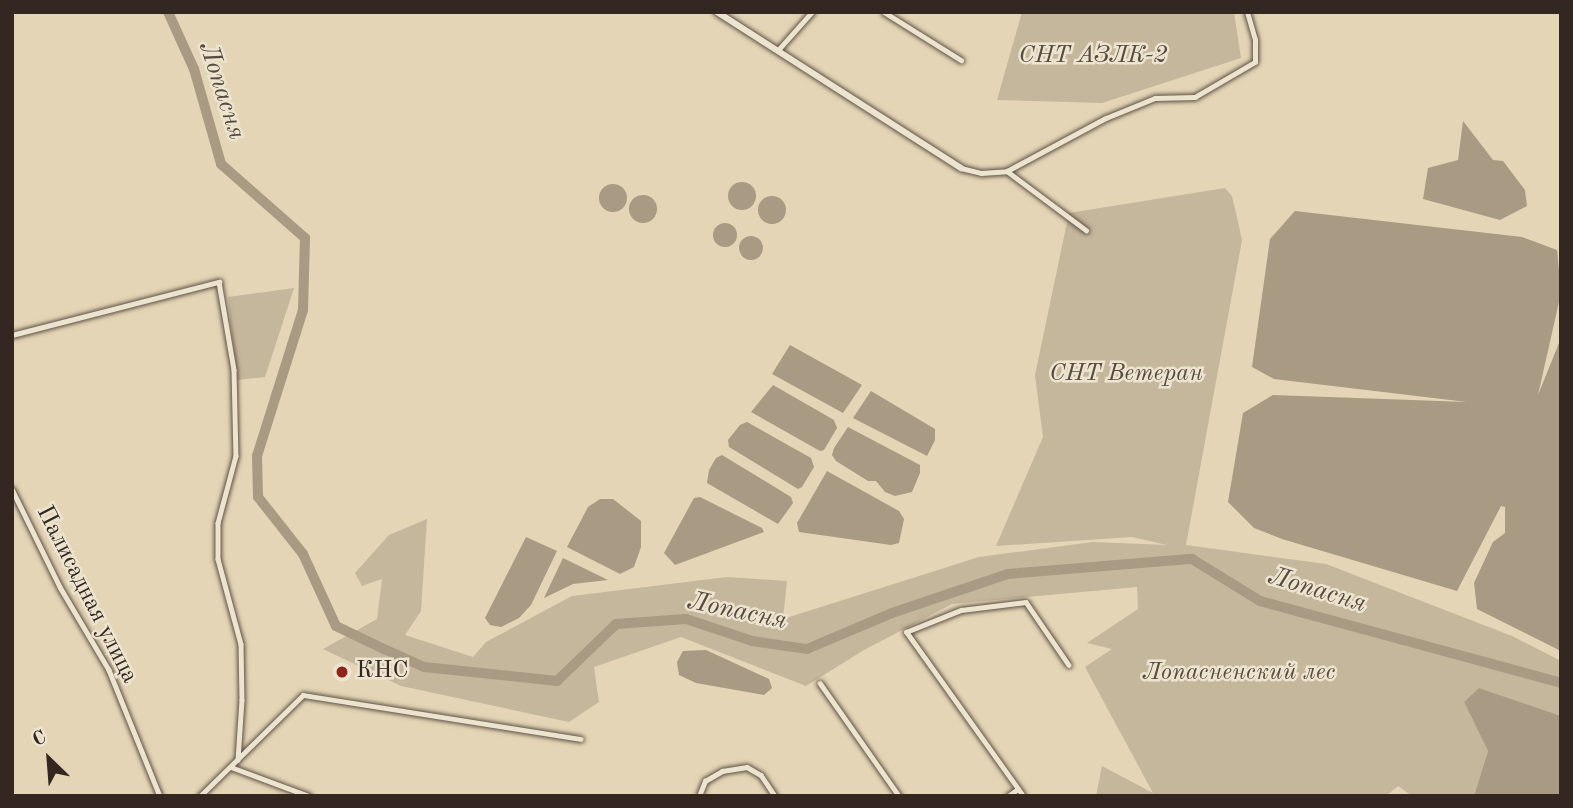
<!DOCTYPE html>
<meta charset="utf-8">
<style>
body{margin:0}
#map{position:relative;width:1573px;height:808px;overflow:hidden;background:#e3d5b5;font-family:"Old Standard TT",serif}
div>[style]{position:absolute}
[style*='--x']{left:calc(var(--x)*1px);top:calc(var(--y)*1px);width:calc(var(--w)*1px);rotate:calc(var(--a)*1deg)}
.green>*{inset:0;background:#c5b79c}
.water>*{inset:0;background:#a89a83}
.round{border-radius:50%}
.river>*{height:10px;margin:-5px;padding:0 5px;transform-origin:5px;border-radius:5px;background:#a89a83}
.roads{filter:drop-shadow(0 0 2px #605247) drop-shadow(0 0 2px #605247)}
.minor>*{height:4.5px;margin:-2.25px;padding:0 2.25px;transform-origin:2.25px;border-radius:2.25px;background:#ede4cf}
.tertiary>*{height:6px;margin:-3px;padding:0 3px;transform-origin:3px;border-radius:3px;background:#ede4cf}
.dots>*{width:19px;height:19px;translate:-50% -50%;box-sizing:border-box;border:4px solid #ede4cf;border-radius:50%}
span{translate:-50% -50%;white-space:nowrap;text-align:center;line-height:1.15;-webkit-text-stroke:5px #ede4cf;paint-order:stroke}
.park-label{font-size:24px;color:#584b40;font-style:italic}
.street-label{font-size:24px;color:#342722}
.poi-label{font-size:24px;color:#342722}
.left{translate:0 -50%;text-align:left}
.water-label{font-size:26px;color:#574a3f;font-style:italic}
.frame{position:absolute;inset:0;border:14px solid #342722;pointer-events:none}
.north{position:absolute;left:14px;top:724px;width:70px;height:70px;-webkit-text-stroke:5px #ede4cf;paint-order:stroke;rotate:335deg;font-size:19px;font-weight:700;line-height:28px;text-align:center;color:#342722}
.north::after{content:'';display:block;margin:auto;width:24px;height:32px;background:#342722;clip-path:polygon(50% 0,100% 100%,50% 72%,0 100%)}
</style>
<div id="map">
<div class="green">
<i style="clip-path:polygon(1022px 12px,1234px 12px,1241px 58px,1102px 103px,997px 100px)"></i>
<i style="clip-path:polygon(1225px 188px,1232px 196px,1242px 240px,1186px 545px,1326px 564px,1512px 636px,1561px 661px,1561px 716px,1479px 688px,1464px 702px,1488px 751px,1474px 796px,1412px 796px,1398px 786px,1386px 796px,1096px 796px,1102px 766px,1153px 793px,1085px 667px,1112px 649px,1087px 643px,1138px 609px,1137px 587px,952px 604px,864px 650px,806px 686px,681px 637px,594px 667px,599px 702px,569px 722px,401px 686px,323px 649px,377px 619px,382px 579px,362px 586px,355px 573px,389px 535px,427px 519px,421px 611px,405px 635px,473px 657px,486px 642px,572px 596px,727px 577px,787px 581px,783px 619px,979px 557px,1093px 542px,1167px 545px,1132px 537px,996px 546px,1043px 437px,1035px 375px,1069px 213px)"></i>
<i style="clip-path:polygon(294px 288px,265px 377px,237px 380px,228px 297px)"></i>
</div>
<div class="water">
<i style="clip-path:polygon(1463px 121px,1493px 160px,1503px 161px,1525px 190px,1527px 206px,1500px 220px,1423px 199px,1428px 168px,1458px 160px)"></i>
<i class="round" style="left:728px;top:182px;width:28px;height:28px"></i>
<i class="round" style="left:599px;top:184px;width:28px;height:28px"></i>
<i class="round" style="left:629px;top:195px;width:28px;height:28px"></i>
<i class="round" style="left:758px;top:196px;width:28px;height:28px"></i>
<i style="clip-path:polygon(1295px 211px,1522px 237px,1557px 250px,1561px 293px,1538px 395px,1561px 338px,1561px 651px,1477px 609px,1474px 583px,1493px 542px,1505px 533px,1505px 507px,1501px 506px,1457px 591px,1282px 539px,1254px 528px,1228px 502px,1243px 413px,1273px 395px,1467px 402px,1274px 379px,1252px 367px,1270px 239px)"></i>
<i class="round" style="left:713px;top:223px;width:24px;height:24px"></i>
<i class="round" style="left:739px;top:236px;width:24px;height:24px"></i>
<i style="clip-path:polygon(790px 345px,862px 385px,843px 413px,772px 374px)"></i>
<i style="clip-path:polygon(773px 385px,834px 420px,837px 428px,824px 450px,820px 451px,751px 412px)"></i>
<i style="clip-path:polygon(871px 391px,935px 429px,935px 440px,927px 456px,853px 418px)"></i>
<i style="clip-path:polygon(747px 422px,811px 458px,814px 467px,802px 487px,798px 489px,729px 447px,728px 440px,740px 425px)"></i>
<i style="clip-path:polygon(848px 427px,920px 465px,920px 473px,912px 492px,895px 496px,885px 492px,876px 481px,868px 481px,836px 461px,832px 455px,834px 448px)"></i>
<i style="clip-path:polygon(722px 455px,791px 497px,793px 503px,778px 524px,707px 483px,709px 470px,716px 458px)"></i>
<i style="clip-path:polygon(827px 471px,899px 511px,904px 519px,899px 543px,891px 545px,799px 532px,797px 523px)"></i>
<i style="clip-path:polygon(700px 497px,762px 528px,764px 532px,675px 565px,664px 553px,694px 498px)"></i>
<i style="clip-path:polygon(600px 499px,613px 499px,641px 521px,641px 547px,634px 567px,620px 574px,567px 547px,588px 507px)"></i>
<i style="clip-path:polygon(526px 537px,557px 551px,531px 605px,519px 618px,501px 627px,490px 625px,485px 618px)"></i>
<i style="clip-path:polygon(563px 558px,608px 580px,573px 584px,544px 598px)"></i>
<i style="clip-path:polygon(706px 650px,769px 679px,772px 688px,764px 695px,696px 683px,679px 675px,677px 662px,683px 651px)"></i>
<i style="clip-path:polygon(1479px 688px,1561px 716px,1561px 796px,1474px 796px,1488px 751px,1464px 702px)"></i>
</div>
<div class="river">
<i style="--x:168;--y:12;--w:63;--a:65.5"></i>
<i style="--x:194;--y:69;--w:99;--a:74.1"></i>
<i style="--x:221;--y:164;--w:112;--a:41.4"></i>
<i style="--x:305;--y:238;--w:72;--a:91.6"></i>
<i style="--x:303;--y:310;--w:153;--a:107.5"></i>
<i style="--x:257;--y:456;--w:41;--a:88.6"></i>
<i style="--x:258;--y:497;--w:73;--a:51.7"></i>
<i style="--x:303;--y:554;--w:79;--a:65.4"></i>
<i style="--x:336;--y:626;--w:53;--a:25.6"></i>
<i style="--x:384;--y:649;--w:44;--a:24.2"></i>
<i style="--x:424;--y:667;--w:134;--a:6"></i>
<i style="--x:557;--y:681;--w:82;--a:-44"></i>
<i style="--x:616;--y:624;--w:70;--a:-4.1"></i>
<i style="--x:686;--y:619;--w:70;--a:18.4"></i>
<i style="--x:752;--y:641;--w:56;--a:8.3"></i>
<i style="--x:807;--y:649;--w:92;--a:-23"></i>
<i style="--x:892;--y:613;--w:122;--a:-18.6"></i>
<i style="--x:1008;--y:574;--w:185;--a:-4.7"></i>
<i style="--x:1192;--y:559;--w:80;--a:31.7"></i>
<i style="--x:1260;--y:601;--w:312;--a:15.2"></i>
</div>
<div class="roads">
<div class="minor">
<i style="--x:884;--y:12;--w:91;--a:31.9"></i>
<i style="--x:779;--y:49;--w:50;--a:-48.3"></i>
<i style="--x:961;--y:168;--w:21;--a:14"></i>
<i style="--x:981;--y:173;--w:26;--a:-4"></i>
<i style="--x:1007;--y:171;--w:112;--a:-28.2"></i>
<i style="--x:1106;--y:118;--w:53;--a:-22.2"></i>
<i style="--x:1155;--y:98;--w:40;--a:-1.4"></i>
<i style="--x:1195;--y:97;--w:69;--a:-30.3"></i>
<i style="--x:1255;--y:62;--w:22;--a:-90"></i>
<i style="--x:1255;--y:40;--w:29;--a:-106"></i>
<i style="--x:1007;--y:171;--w:99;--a:36.8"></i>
<i style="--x:12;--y:335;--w:214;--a:-14.4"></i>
<i style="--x:219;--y:282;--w:89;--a:80.3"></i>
<i style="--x:234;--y:370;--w:86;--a:88.7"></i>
<i style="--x:236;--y:456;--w:69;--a:105"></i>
<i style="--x:218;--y:523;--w:36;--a:90"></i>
<i style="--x:218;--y:559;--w:88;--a:74.9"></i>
<i style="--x:241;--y:644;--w:56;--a:89"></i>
<i style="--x:242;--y:700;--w:60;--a:93.8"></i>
<i style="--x:12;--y:489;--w:109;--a:63.9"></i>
<i style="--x:60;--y:587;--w:96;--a:59.4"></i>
<i style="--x:109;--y:670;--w:136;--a:68"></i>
<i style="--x:820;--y:683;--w:138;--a:55"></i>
<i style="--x:231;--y:767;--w:83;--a:20.4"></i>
<i style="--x:200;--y:796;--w:144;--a:-44.4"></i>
<i style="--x:303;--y:695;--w:281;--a:9"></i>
<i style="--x:699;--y:796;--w:16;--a:-68"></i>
<i style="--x:705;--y:781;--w:20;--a:-30"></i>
<i style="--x:722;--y:771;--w:25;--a:-9"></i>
<i style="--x:747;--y:767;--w:16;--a:30"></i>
<i style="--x:761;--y:775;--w:25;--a:56"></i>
<i style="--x:1008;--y:796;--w:12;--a:-35"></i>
<i style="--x:1023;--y:796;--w:201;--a:-125.5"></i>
<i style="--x:906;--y:632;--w:59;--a:-21.8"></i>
<i style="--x:961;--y:610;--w:65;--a:-7"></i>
<i style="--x:1026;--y:602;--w:76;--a:55.7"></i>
</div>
<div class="tertiary">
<i style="--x:717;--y:12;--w:290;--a:32.6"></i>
</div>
</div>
<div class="dots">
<i style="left:342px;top:672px;background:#8f2418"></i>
</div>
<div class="park-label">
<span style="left:1093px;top:57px">СНТ АЗЛК-2</span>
<span style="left:1126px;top:375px">СНТ Ветеран</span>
<span style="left:1239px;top:674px">Лопасненский лес</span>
</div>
<div class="street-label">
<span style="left:86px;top:595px;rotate:63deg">Палисадная улица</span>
</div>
<div class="poi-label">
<span class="left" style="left:356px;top:672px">КНС</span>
</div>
<div class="water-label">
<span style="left:221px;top:91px;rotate:72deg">Лопасня</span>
<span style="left:1317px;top:591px;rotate:17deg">Лопасня</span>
<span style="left:737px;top:612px;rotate:12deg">Лопасня</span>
</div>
<div class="frame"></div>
<div class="north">С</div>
</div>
